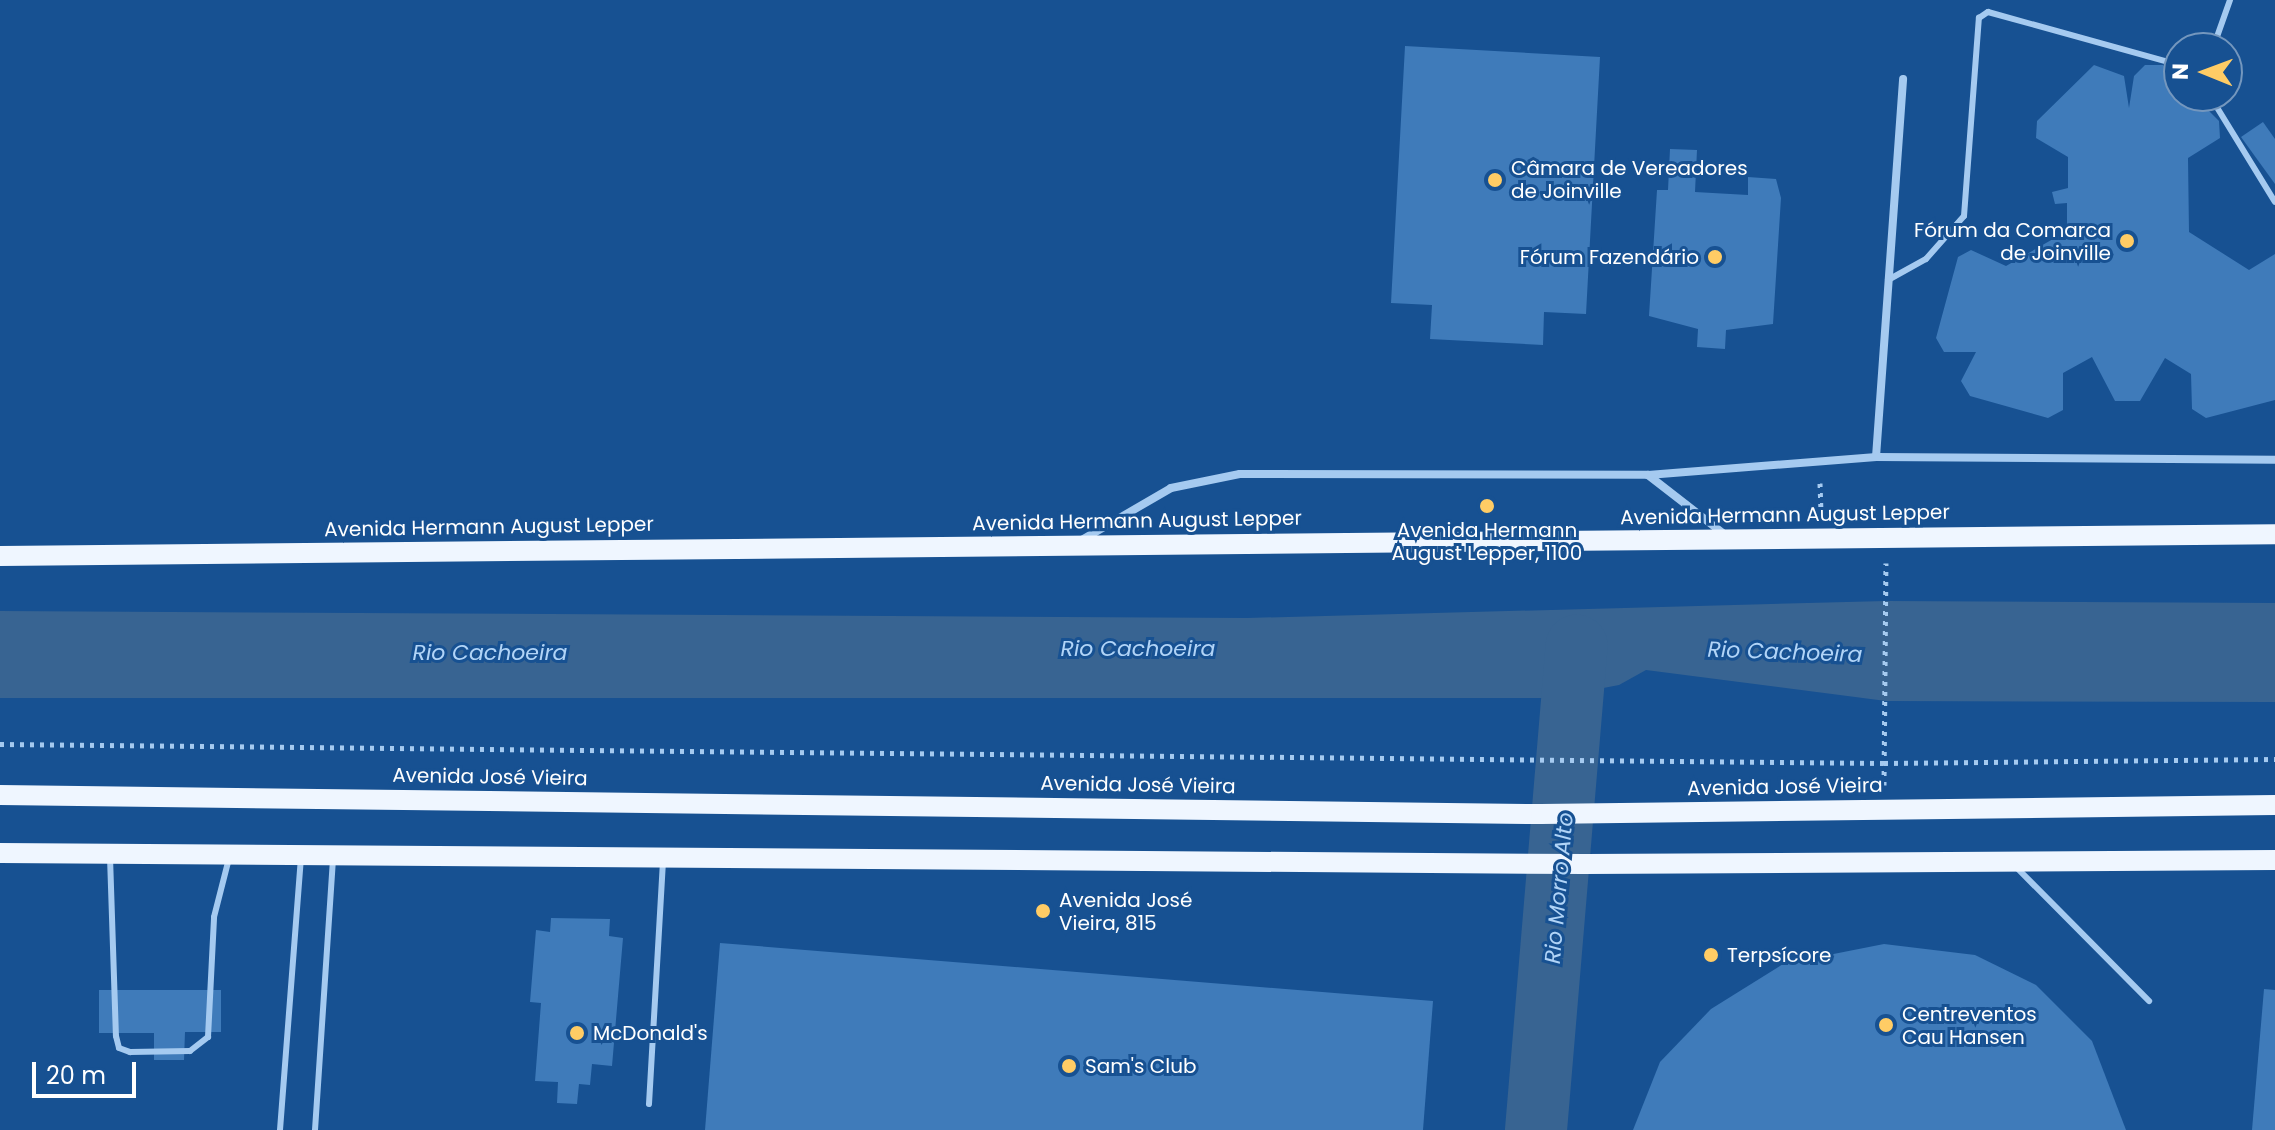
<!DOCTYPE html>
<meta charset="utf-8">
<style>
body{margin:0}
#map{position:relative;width:2275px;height:1130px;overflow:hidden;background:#175192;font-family:Poppins,sans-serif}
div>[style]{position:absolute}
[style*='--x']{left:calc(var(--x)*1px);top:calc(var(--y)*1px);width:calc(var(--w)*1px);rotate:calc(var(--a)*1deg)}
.water>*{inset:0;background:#386492}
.river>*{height:62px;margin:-31px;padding:0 31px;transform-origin:31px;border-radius:31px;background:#386492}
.building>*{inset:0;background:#3f7bba}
.path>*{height:5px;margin-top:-2.5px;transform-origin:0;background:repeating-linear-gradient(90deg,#a5caf0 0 4px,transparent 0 10px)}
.service>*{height:6px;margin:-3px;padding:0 3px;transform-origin:3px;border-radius:3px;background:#a5caf0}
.minor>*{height:8px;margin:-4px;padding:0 4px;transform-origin:4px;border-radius:4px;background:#a5caf0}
.primary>*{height:20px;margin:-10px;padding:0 10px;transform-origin:10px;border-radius:10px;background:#eff6ff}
.dots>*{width:22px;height:22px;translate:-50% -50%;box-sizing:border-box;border:4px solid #175192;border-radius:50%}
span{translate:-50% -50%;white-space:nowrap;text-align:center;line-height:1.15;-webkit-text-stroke:6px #175192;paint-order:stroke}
.poi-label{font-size:20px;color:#fff}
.left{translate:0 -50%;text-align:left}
.right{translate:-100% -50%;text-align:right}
.street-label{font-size:20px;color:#fff}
.water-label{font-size:22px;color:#b1d4f7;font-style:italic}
.north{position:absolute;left:2163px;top:32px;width:80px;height:80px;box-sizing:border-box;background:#175192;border:2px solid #7497be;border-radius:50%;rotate:271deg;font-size:22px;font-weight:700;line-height:32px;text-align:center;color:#fff}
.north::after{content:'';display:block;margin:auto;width:28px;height:36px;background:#ffcc65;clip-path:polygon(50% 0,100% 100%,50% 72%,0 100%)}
.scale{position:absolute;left:32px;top:1062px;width:104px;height:36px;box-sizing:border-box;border:4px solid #fff;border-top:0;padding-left:10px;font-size:24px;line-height:28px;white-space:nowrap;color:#fff;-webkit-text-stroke:6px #175192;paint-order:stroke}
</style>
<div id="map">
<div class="water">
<i style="clip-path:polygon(1886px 601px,2275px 603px,2275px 702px,1886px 701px,1646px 670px,1619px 685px,1551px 698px,0 698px,0 611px,1247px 618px)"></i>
</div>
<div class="river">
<i style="--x:1536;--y:1130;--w:486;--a:-85.2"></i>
</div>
<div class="building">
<i style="clip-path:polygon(1405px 46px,1600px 57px,1586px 314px,1544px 312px,1543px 345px,1430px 339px,1432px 305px,1391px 303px)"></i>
<i style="clip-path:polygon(2094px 65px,2124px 76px,2129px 108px,2134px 76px,2145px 65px,2163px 65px,2179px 82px,2179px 96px,2194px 96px,2219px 121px,2220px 138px,2188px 158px,2189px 232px,2249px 270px,2275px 254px,2275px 400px,2206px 418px,2192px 409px,2191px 374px,2165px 358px,2140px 401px,2115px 401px,2092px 357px,2063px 373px,2063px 410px,2048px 418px,1970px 396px,1961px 381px,1976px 352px,1944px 352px,1936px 338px,1958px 257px,1971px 250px,2006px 266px,2067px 231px,2067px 203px,2055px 204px,2052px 192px,2068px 188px,2068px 157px,2036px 138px,2037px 121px)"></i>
<i style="clip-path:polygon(2263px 122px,2275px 139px,2275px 184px,2241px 137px)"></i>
<i style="clip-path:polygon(1670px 149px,1697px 150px,1695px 192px,1748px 195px,1748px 177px,1776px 179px,1781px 198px,1773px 324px,1726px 330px,1725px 349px,1697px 347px,1698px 329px,1649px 316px,1657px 190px,1668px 190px)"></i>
<i style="clip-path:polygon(551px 918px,610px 919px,609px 936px,623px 938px,612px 1066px,592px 1064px,590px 1085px,579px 1084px,577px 1104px,557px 1103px,558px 1082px,535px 1081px,541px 1003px,530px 1002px,536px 930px,550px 932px)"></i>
<i style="clip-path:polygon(720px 943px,1433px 1001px,1423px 1130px,705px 1130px)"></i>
<i style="clip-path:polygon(1884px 944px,1975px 955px,2036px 985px,2092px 1041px,2126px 1130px,1633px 1130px,1660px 1062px,1711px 1009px,1783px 964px)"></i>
<i style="clip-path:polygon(2264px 989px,2275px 990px,2275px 1130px,2252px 1130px)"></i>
<i style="clip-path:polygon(99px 990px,221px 990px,221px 1032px,185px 1032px,184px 1060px,154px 1060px,154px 1033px,99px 1033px)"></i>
</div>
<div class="path">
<i style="--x:1820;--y:483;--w:30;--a:88"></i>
<i style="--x:0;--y:744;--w:1884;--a:0.58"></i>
<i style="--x:1884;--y:763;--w:391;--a:-0.6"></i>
<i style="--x:1884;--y:785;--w:222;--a:-89.5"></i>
</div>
<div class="service">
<i style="--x:2213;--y:48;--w:51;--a:-70.5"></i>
<i style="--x:2210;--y:96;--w:124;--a:58.5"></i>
<i style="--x:1888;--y:280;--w:43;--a:-28.9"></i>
<i style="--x:1926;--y:259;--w:57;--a:-48.5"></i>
<i style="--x:1964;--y:216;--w:199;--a:-85.7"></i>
<i style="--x:1979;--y:18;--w:11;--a:-34"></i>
<i style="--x:1988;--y:12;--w:198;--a:15.5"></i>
<i style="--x:110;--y:857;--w:179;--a:88.1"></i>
<i style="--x:116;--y:1036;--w:12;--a:76"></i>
<i style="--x:119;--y:1048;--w:12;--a:20"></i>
<i style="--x:130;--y:1052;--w:60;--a:-1"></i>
<i style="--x:190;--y:1051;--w:23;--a:-38"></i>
<i style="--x:208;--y:1037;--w:120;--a:-87.1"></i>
<i style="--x:214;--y:917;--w:61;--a:-75.7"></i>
<i style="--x:2016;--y:867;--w:189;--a:45.2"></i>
<i style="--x:649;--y:1104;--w:244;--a:-86.7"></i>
<i style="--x:280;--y:1130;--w:271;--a:-85.6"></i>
<i style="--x:315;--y:1130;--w:273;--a:-86.2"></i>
</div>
<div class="minor">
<i style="--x:1876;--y:457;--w:379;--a:-85.9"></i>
<i style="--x:1648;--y:475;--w:96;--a:37.8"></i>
<i style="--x:1080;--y:541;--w:105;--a:-30.2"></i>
<i style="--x:1171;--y:488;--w:70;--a:-11.5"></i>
<i style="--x:1240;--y:474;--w:408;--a:0.1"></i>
<i style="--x:1648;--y:475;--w:229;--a:-4.5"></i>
<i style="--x:1876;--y:457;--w:399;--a:0.4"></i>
</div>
<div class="primary">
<i style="--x:0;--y:556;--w:2275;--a:-0.55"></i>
<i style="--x:0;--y:795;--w:1541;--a:0.71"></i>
<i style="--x:1541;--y:814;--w:734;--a:-0.7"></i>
<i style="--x:0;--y:853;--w:1586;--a:0.4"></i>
<i style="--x:1586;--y:864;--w:689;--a:-0.33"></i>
</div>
<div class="dots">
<i style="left:1495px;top:180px;background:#ffcc65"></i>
<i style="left:2127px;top:241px;background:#ffcc65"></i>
<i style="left:1715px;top:257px;background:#ffcc65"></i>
<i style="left:1487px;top:506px;background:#ffcc65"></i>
<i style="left:1043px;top:911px;background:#ffcc65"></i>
<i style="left:1711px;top:955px;background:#ffcc65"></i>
<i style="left:1886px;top:1025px;background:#ffcc65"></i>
<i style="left:577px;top:1033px;background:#ffcc65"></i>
<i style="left:1069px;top:1066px;background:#ffcc65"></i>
</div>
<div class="poi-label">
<span class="left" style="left:1511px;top:180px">Câmara de Vereadores<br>de Joinville</span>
<span class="right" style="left:2111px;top:242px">Fórum da Comarca<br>de Joinville</span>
<span class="right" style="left:1699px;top:257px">Fórum Fazendário</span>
<span style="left:1487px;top:542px">Avenida Hermann<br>August Lepper, 1100</span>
<span class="left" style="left:1059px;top:912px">Avenida José<br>Vieira, 815</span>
<span class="left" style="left:1727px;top:955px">Terpsícore</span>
<span class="left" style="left:1902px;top:1026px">Centreventos<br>Cau Hansen</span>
<span class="left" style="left:593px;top:1033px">McDonald's</span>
<span class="left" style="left:1085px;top:1066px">Sam's Club</span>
</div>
<div class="street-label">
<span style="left:1785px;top:515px;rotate:-1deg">Avenida Hermann August Lepper</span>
<span style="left:1137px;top:521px;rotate:-1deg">Avenida Hermann August Lepper</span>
<span style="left:489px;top:527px;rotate:-1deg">Avenida Hermann August Lepper</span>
<span style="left:490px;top:777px;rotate:1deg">Avenida José Vieira</span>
<span style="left:1138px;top:785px;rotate:1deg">Avenida José Vieira</span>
<span style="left:1785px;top:787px;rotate:-1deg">Avenida José Vieira</span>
</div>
<div class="water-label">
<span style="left:1138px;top:649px">Rio Cachoeira</span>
<span style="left:1785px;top:652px;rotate:2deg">Rio Cachoeira</span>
<span style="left:490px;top:653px">Rio Cachoeira</span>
<span style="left:1559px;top:888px;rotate:-85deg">Rio Morro Alto</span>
</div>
<div class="north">N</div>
<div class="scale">20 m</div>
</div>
